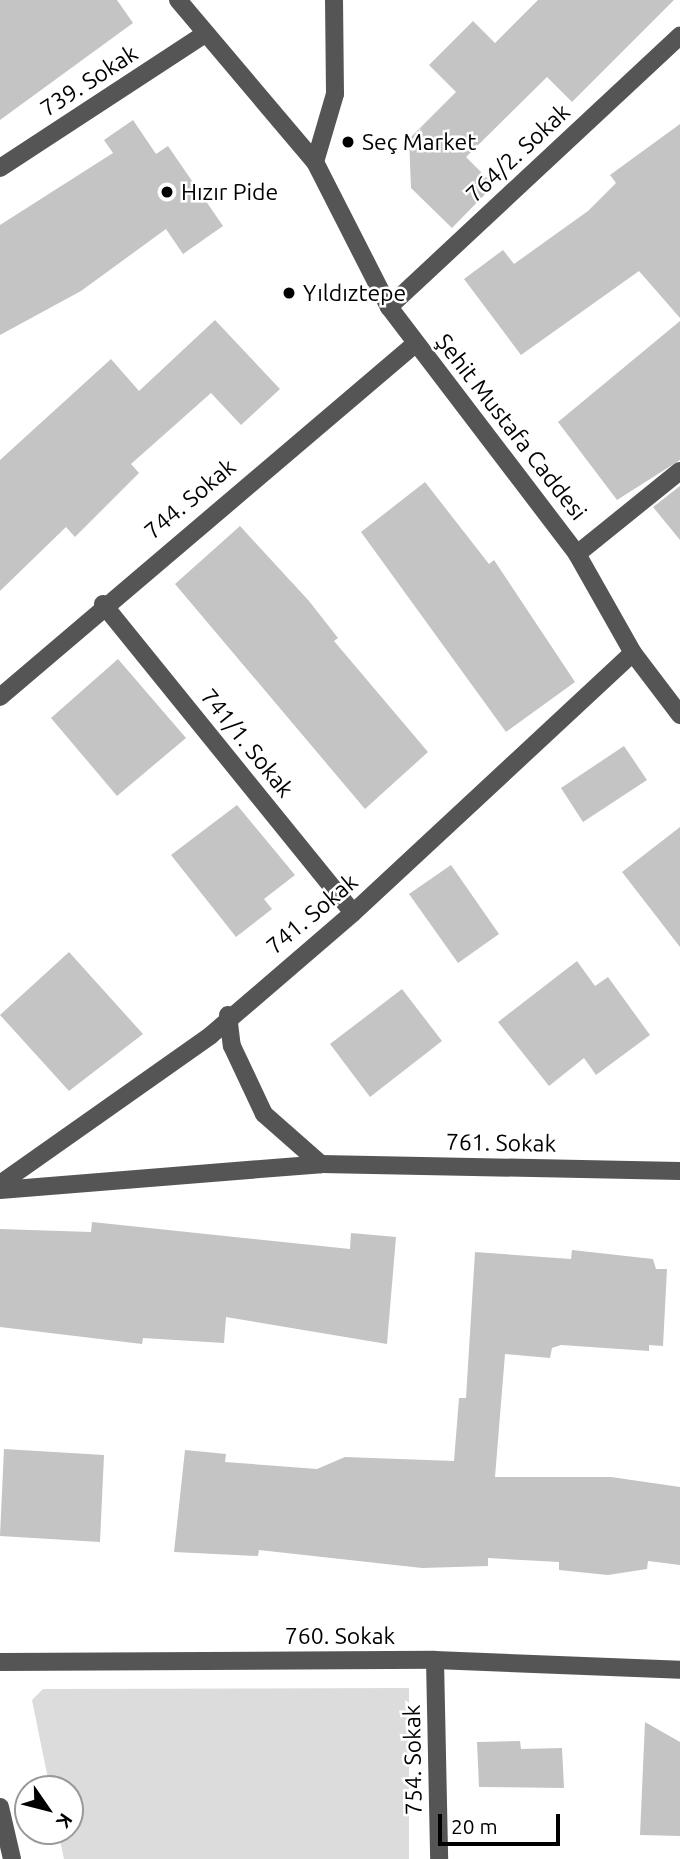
<!DOCTYPE html>
<meta charset="utf-8">
<style>
body{margin:0}
#map{position:relative;width:680px;height:1859px;overflow:hidden;background:#fff;font-family:Ubuntu,sans-serif}
div>[style]{position:absolute}
[style*='--x']{left:calc(var(--x)*1px);top:calc(var(--y)*1px);width:calc(var(--w)*1px);rotate:calc(var(--a)*1deg)}
.green>*{inset:0;background:#dcdcdc}
.building>*{inset:0;background:#c4c4c4}
.minor>*{height:18px;margin:-9px;padding:0 9px;transform-origin:9px;border-radius:9px;background:#555}
.dots>*{width:19px;height:19px;translate:-50% -50%;box-sizing:border-box;border:4px solid #fff;border-radius:50%}
span{translate:-50% -50%;white-space:nowrap;text-align:center;line-height:1.15;-webkit-text-stroke:5px #fff;paint-order:stroke}
.street-label{font-size:23px;color:#000}
.poi-label{font-size:23px;color:#000}
.left{translate:0 -50%;text-align:left}
.north{position:absolute;left:14px;top:1775px;width:70px;height:70px;box-sizing:border-box;background:#fff;border:2px solid #999;border-radius:50%;rotate:125deg;font-size:19px;font-weight:700;line-height:28px;text-align:center;color:#000}
.north::after{content:'';display:block;margin:auto;width:24px;height:32px;background:#000;clip-path:polygon(50% 0,100% 100%,50% 72%,0 100%)}
.scale{position:absolute;left:438px;top:1814px;width:122px;height:32px;box-sizing:border-box;border:4px solid #000;border-top:0;padding-left:9px;font-size:21px;line-height:24px;white-space:nowrap;color:#000;-webkit-text-stroke:5px #fff;paint-order:stroke}
</style>
<div id="map">
<div class="green">
<i style="clip-path:polygon(409px 1688px,409px 1859px,64px 1859px,58px 1831px,70px 1831px,70px 1789px,50px 1789px,32px 1700px,43px 1689px)"></i>
</div>
<div class="building">
<i style="clip-path:polygon(0 0,117px 0,133px 23px,0 120px)"></i>
<i style="clip-path:polygon(538px 0,674px 0,572px 102px,547px 77px,466px 157px,494px 185px,452px 228px,411px 188px,409px 139px,456px 92px,429px 65px,473px 21px,495px 43px)"></i>
<i style="clip-path:polygon(133px 120px,156px 154px,168px 146px,223px 226px,183px 254px,166px 229px,81px 291px,0 335px,0 225px,113px 153px,104px 140px)"></i>
<i style="clip-path:polygon(680px 124px,680px 318px,639px 271px,521px 355px,464px 279px,503px 250px,514px 264px,588px 211px,616px 183px,610px 175px)"></i>
<i style="clip-path:polygon(215px 320px,280px 389px,241px 425px,211px 393px,131px 464px,139px 473px,75px 537px,66px 527px,0 591px,0 460px,111px 359px,139px 391px)"></i>
<i style="clip-path:polygon(680px 321px,680px 460px,617px 500px,558px 422px)"></i>
<i style="clip-path:polygon(425px 482px,489px 564px,494px 560px,575px 682px,506px 732px,361px 532px)"></i>
<i style="clip-path:polygon(680px 486px,680px 540px,653px 507px)"></i>
<i style="clip-path:polygon(240px 526px,309px 601px,338px 638px,334px 641px,428px 752px,365px 809px,175px 584px)"></i>
<i style="clip-path:polygon(118px 659px,186px 738px,117px 796px,51px 718px)"></i>
<i style="clip-path:polygon(624px 746px,647px 780px,583px 822px,561px 788px)"></i>
<i style="clip-path:polygon(237px 805px,295px 875px,264px 899px,272px 909px,236px 937px,171px 855px)"></i>
<i style="clip-path:polygon(680px 827px,680px 947px,622px 872px)"></i>
<i style="clip-path:polygon(451px 865px,499px 934px,458px 963px,409px 894px)"></i>
<i style="clip-path:polygon(69px 952px,143px 1034px,69px 1091px,0 1015px)"></i>
<i style="clip-path:polygon(577px 961px,595px 986px,608px 977px,650px 1035px,596px 1075px,584px 1058px,549px 1086px,498px 1022px)"></i>
<i style="clip-path:polygon(402px 989px,442px 1041px,370px 1097px,330px 1044px)"></i>
<i style="clip-path:polygon(92px 1222px,350px 1249px,351px 1233px,396px 1237px,387px 1344px,226px 1317px,224px 1343px,143px 1338px,142px 1344px,0 1327px,0 1229px,91px 1232px)"></i>
<i style="clip-path:polygon(572px 1250px,653px 1259px,656px 1269px,667px 1269px,663px 1346px,649px 1345px,649px 1351px,561px 1345px,552px 1348px,550px 1358px,505px 1354px,495px 1477px,611px 1477px,680px 1487px,680px 1565px,648px 1561px,647px 1569px,608px 1575px,559px 1570px,559px 1562px,488px 1558px,488px 1566px,422px 1568px,259px 1550px,258px 1556px,174px 1552px,185px 1450px,226px 1454px,225px 1462px,317px 1469px,345px 1457px,454px 1461px,459px 1398px,466px 1398px,475px 1252px,571px 1259px)"></i>
<i style="clip-path:polygon(4px 1449px,104px 1455px,100px 1542px,0 1536px)"></i>
<i style="clip-path:polygon(645px 1722px,680px 1742px,680px 1836px,640px 1835px)"></i>
<i style="clip-path:polygon(520px 1741px,521px 1749px,562px 1748px,564px 1788px,479px 1787px,477px 1742px)"></i>
</div>
<div class="minor">
<i style="--x:178;--y:0;--w:212;--a:49.8"></i>
<i style="--x:315;--y:162;--w:163;--a:63"></i>
<i style="--x:389;--y:307;--w:310;--a:52.7"></i>
<i style="--x:577;--y:554;--w:114;--a:60.5"></i>
<i style="--x:633;--y:653;--w:78;--a:52.8"></i>
<i style="--x:315;--y:162;--w:71;--a:-73.6"></i>
<i style="--x:335;--y:94;--w:94;--a:-90.6"></i>
<i style="--x:0;--y:168;--w:245;--a:-33.2"></i>
<i style="--x:389;--y:307;--w:398;--a:-43"></i>
<i style="--x:577;--y:554;--w:132;--a:-38.9"></i>
<i style="--x:103;--y:604;--w:397;--a:51"></i>
<i style="--x:0;--y:697;--w:545;--a:-40.38"></i>
<i style="--x:228;--y:1015;--w:31;--a:83"></i>
<i style="--x:232;--y:1046;--w:75;--a:64.8"></i>
<i style="--x:264;--y:1114;--w:76;--a:41.3"></i>
<i style="--x:0;--y:1184;--w:258;--a:-35.2"></i>
<i style="--x:211;--y:1035;--w:187;--a:-40.7"></i>
<i style="--x:353;--y:913;--w:382;--a:-42.9"></i>
<i style="--x:0;--y:1190;--w:322;--a:-4.6"></i>
<i style="--x:321;--y:1164;--w:359;--a:1.1"></i>
<i style="--x:435;--y:1660;--w:199;--a:88.8"></i>
<i style="--x:0;--y:1662;--w:435;--a:-0.3"></i>
<i style="--x:435;--y:1660;--w:245;--a:2.3"></i>
<i style="--x:0;--y:1807;--w:53;--a:77"></i>
</div>
<div class="dots">
<i style="left:348px;top:142px;background:#000"></i>
<i style="left:167px;top:192px;background:#000"></i>
<i style="left:289px;top:293px;background:#000"></i>
</div>
<div class="street-label">
<span style="left:89px;top:81px;rotate:-33deg">739. Sokak</span>
<span style="left:518px;top:153px;rotate:-43deg">764/2. Sokak</span>
<span style="left:511px;top:427px;rotate:52deg">Şehit Mustafa Caddesi</span>
<span style="left:190px;top:499px;rotate:-40deg">744. Sokak</span>
<span style="left:247px;top:743px;rotate:51deg">741/1. Sokak</span>
<span style="left:312px;top:914px;rotate:-40deg">741. Sokak</span>
<span style="left:501px;top:1143px;rotate:1deg">761. Sokak</span>
<span style="left:340px;top:1636px">760. Sokak</span>
<span style="left:413px;top:1760px;rotate:-91deg">754. Sokak</span>
</div>
<div class="poi-label">
<span class="left" style="left:362px;top:142px">Seç Market</span>
<span class="left" style="left:181px;top:192px">Hızır Pide</span>
<span class="left" style="left:303px;top:293px">Yıldıztepe</span>
</div>
<div class="north">K</div>
<div class="scale">20 m</div>
</div>
